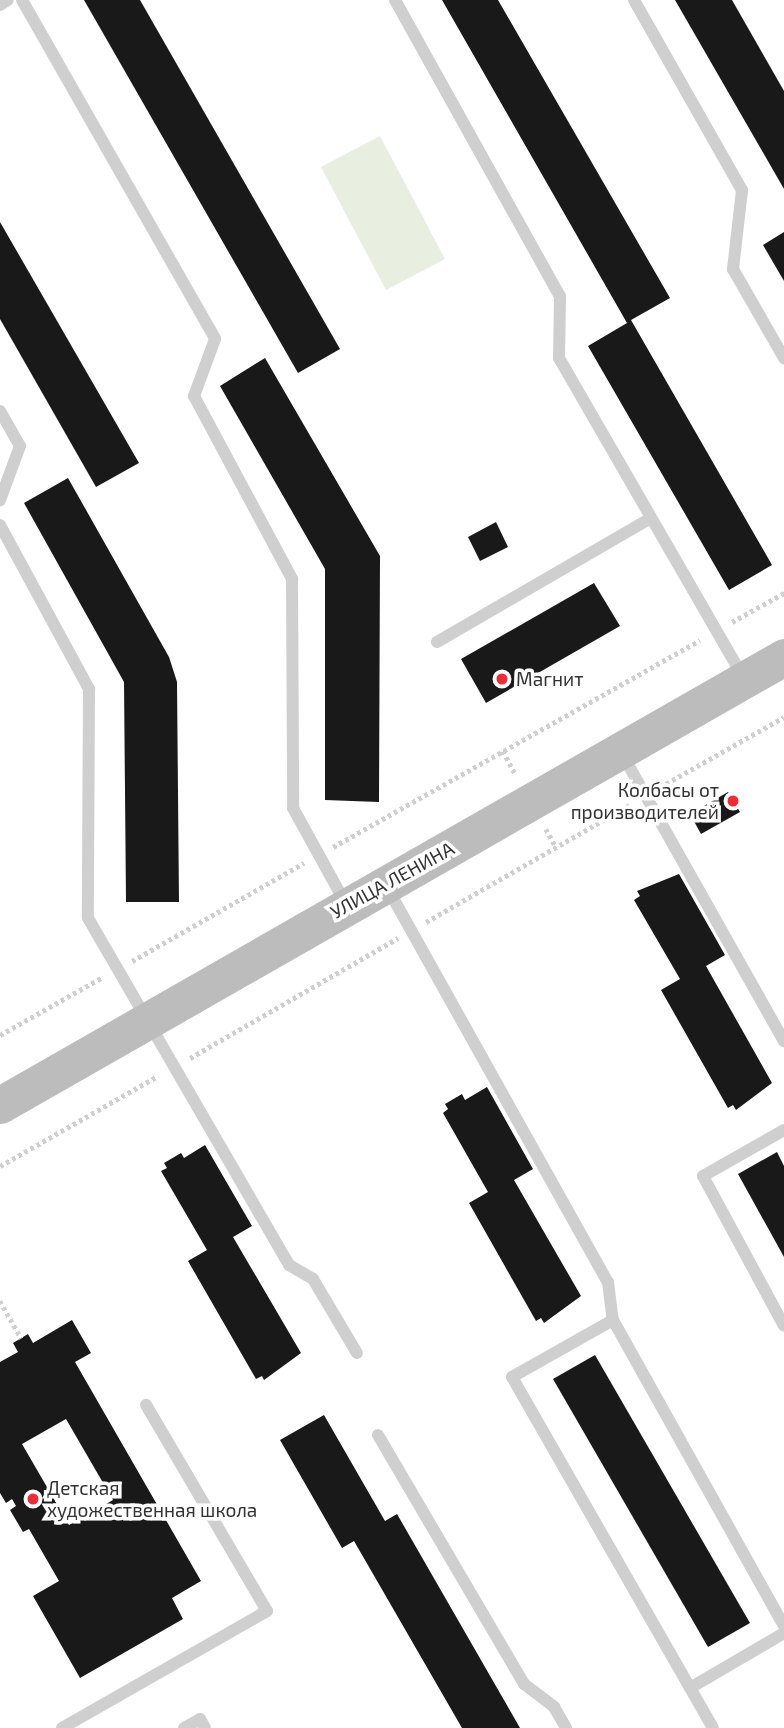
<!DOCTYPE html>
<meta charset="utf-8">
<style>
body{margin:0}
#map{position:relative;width:784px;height:1728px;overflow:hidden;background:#fff;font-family:"Exo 2",sans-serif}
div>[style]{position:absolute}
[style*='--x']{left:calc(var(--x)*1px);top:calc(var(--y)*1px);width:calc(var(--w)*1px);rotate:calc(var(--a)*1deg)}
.green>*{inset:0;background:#e8efe0}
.building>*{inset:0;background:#191919}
.path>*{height:4.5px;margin-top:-2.25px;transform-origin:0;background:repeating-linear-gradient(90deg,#cfcfcf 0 3.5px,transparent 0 7px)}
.lane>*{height:12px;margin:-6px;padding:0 6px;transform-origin:6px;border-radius:6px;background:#cfcfcf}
.secondary>*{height:37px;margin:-18.5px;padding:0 18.5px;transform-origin:18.5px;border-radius:18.5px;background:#bcbcbc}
.dots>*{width:19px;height:19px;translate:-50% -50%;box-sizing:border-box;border:4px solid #fff;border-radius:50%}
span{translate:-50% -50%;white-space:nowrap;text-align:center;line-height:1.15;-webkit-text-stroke:7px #fff;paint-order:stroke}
.poi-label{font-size:19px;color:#323232}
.left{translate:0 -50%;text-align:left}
.right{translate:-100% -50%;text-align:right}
.street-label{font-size:19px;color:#323232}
</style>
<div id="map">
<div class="green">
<i style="clip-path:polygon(380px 136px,445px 259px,386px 290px,321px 167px)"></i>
</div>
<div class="building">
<i style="clip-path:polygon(84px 0,140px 0,340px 349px,298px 373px)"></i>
<i style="clip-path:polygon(442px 0,498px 0,670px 298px,631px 320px,772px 565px,729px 590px,588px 346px,627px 323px)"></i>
<i style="clip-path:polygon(675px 0,732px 0,784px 91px,784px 189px)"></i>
<i style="clip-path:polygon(0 222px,139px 463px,96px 487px,0 319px)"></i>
<i style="clip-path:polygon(784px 232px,784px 281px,763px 245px)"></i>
<i style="clip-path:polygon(265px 358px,380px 556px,379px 802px,325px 800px,325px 569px,220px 386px)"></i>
<i style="clip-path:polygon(68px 478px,169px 657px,177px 682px,179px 902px,126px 902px,124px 682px,24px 503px)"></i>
<i style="clip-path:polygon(496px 522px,508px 547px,480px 561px,468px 537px)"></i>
<i style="clip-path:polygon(594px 583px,620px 626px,486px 703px,461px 659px)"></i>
<i style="clip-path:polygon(728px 792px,740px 812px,701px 834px,690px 814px)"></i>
<i style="clip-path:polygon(679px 874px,725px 955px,706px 966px,772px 1083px,736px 1110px,733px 1105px,728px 1108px,661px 990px,680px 979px,634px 900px,640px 896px,637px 891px)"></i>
<i style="clip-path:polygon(487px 1087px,533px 1169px,514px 1180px,581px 1296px,544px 1323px,541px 1318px,536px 1321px,469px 1203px,488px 1192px,443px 1113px,448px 1109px,445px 1104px,462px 1094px,465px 1100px)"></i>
<i style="clip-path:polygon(205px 1145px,252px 1226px,233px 1237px,301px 1353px,264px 1380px,262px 1376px,256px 1379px,188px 1261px,207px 1250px,161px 1171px,167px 1168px,164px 1163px,181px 1153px,184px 1158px)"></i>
<i style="clip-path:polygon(777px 1152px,784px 1166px,784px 1257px,738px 1174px)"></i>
<i style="clip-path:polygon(evenodd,72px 1320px,91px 1353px,75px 1362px,201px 1581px,172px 1598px,183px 1619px,80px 1678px,33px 1596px,59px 1581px,29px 1529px,23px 1532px,10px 1510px,16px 1506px,12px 1499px,6px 1503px,0 1493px,0 1362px,18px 1352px,13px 1343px,28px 1334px,33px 1343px,72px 1320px,66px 1419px,113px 1500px,69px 1525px,22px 1444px,66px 1419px)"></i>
<i style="clip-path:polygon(595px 1355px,750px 1623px,708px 1647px,553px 1379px)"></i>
<i style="clip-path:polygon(324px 1415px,385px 1521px,397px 1514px,520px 1728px,462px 1728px,354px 1541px,342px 1548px,280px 1440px)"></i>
</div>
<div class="path">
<i style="--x:732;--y:622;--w:60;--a:-29.1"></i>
<i style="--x:503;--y:751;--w:27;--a:62"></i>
<i style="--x:660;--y:787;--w:142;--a:-29.4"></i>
<i style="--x:546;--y:829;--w:21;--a:61"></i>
<i style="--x:333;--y:847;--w:421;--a:-29.4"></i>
<i style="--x:426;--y:922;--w:237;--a:-29.9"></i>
<i style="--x:132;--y:961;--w:198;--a:-29.7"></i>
<i style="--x:0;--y:1035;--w:118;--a:-29.4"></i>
<i style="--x:190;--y:1058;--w:240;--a:-30"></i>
<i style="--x:0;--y:1166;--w:182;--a:-29.7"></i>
<i style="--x:0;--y:1301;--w:43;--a:60.4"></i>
</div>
<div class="lane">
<i style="--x:22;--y:0;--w:390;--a:60.3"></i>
<i style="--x:215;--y:339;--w:61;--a:110.2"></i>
<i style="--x:194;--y:396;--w:208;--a:61.8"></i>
<i style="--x:292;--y:579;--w:229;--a:89.7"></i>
<i style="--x:293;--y:808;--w:110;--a:61.1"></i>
<i style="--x:395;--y:0;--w:339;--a:60.9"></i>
<i style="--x:560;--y:296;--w:62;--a:90.9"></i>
<i style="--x:559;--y:358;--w:368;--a:60"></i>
<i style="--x:634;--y:0;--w:219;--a:60.4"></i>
<i style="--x:742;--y:190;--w:80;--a:96.5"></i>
<i style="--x:733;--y:269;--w:103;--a:60.2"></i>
<i style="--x:0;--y:5;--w:9;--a:-32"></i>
<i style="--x:0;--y:411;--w:40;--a:60.3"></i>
<i style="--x:20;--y:446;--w:58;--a:110.3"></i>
<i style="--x:0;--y:525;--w:187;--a:61.5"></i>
<i style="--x:89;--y:689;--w:229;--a:90.3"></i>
<i style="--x:88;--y:918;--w:401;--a:59.9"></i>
<i style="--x:289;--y:1265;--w:28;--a:30"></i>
<i style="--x:313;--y:1279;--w:86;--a:59.3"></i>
<i style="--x:437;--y:642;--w:247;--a:-30.1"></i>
<i style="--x:621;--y:752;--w:332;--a:60.6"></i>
<i style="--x:388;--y:889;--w:450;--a:60.8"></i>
<i style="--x:608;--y:1282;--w:38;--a:83"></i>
<i style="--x:613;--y:1320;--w:351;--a:60.8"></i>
<i style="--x:784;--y:1130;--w:93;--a:150.4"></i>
<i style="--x:703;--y:1176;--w:170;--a:61.6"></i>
<i style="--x:613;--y:1320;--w:116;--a:150.6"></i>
<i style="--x:512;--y:1377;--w:404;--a:60.2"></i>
<i style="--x:378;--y:1435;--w:289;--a:59.6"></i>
<i style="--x:524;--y:1684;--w:38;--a:37"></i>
<i style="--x:554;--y:1707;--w:24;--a:60"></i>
<i style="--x:690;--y:1688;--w:109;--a:-30.3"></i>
<i style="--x:62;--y:1728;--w:236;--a:-29.7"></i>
<i style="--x:267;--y:1611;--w:239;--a:-120.4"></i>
<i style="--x:184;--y:1728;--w:18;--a:-29"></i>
<i style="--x:200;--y:1719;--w:10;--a:61"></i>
</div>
<div class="secondary">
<i style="--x:0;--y:1105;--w:903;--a:-29.74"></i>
</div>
<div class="dots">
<i style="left:502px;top:679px;background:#f32a34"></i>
<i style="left:733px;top:801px;background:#f32a34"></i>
<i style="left:33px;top:1499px;background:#f32a34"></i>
</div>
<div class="poi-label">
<span class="left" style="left:516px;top:679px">Магнит</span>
<span class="right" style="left:719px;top:801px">Колбасы от<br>производителей</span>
<span class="left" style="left:47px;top:1499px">Детская<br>художественная школа</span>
</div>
<div class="street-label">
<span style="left:392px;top:880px;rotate:-29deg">УЛИЦА ЛЕНИНА</span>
</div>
</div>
